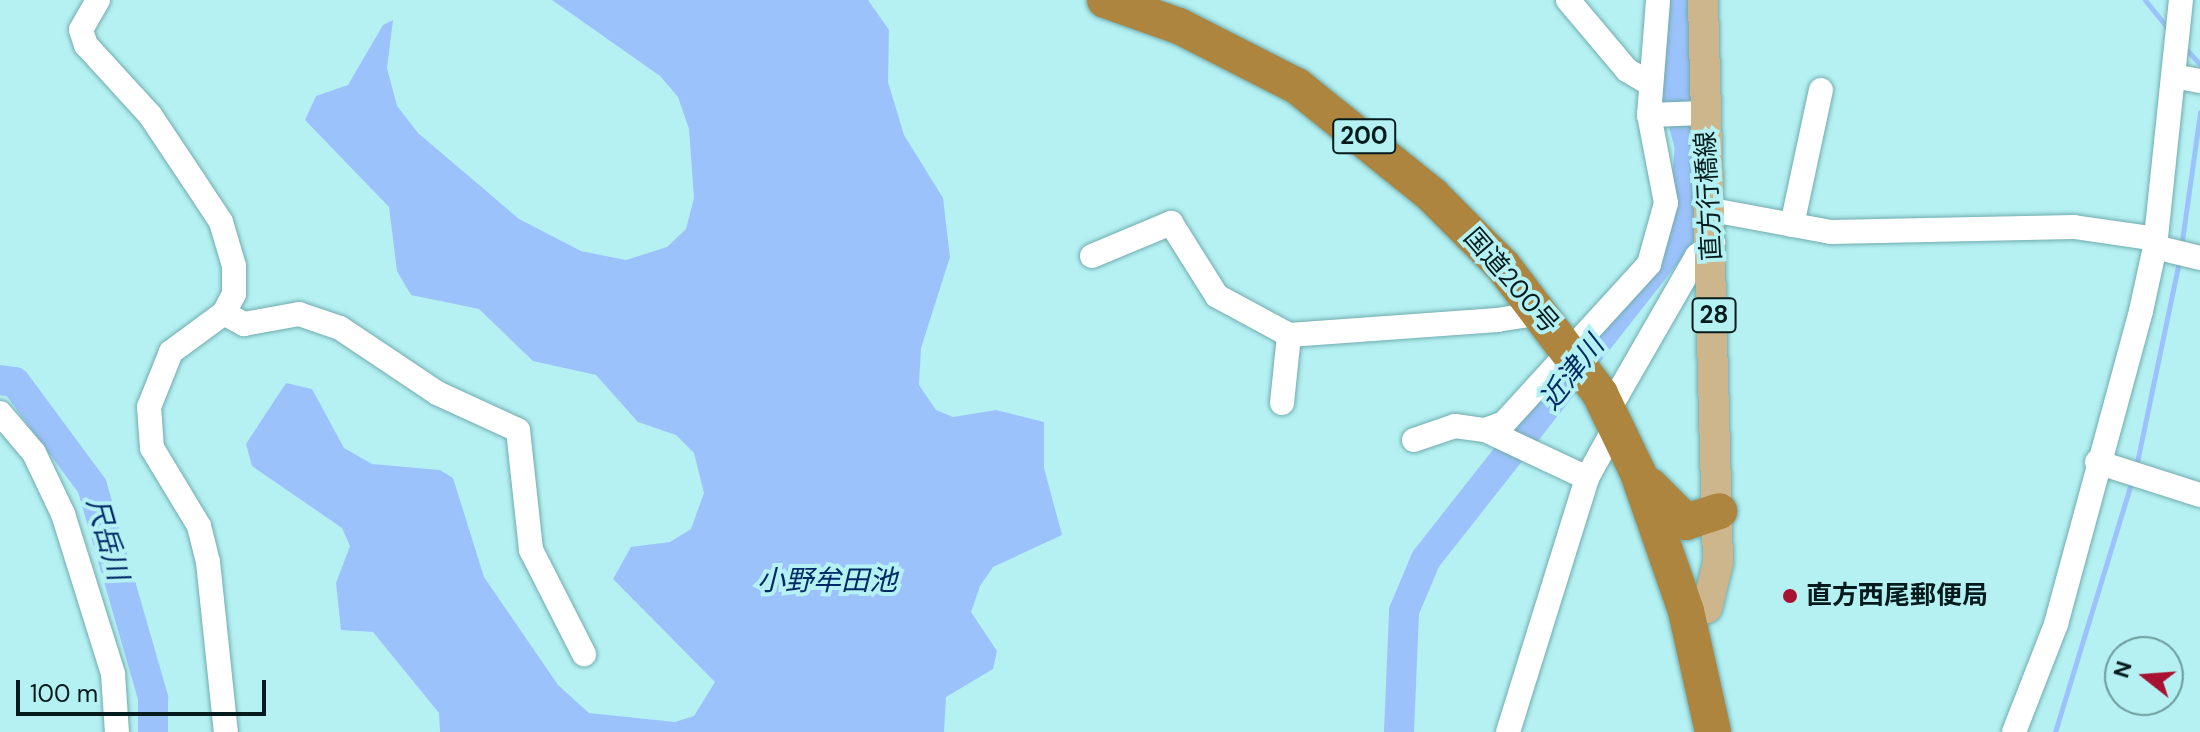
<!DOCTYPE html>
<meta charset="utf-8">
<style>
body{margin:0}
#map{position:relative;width:2200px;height:732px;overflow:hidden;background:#b5f1f3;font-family:"DM Sans","Noto Sans JP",sans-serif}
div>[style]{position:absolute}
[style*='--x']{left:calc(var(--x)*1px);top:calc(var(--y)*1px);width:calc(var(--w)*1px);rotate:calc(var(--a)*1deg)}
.water>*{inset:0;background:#9cc2fb}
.stream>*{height:5px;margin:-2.5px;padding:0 2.5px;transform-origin:2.5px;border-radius:2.5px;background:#9cc2fb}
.river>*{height:30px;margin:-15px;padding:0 15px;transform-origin:15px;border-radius:15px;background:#9cc2fb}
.roads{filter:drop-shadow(0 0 2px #71abad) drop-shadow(0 0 2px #71abad)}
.minor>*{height:24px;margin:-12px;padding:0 12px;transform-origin:12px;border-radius:12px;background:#fff}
.major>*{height:30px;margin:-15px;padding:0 15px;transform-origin:15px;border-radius:15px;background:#ceb68c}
.highway>*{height:36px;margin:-18px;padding:0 18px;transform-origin:18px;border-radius:18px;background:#ae853f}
.dots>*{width:22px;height:22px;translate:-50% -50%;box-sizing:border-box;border:4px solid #b5f1f3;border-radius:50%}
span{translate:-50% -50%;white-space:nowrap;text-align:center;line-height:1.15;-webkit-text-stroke:8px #b5f1f3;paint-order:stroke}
.shield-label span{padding:2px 6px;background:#b5f1f3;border:2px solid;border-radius:6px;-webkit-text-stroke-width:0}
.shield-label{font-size:24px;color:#031b1c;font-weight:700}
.street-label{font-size:26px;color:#031b1c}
.poi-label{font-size:26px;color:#031b1c;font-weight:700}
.left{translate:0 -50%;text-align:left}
.water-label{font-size:28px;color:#002a66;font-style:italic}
.north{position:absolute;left:2104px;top:636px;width:80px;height:80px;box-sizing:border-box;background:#b5f1f3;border:2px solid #6e9b9d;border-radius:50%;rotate:287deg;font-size:22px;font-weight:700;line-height:32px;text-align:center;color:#031b1c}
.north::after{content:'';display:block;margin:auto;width:28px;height:36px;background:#a81131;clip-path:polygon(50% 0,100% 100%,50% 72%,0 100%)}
.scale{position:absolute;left:16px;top:680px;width:250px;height:36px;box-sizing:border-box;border:4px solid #031b1c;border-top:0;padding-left:10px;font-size:24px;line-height:28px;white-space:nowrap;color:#031b1c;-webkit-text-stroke:6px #b5f1f3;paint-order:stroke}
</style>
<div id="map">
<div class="water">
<i style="clip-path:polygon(552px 0,868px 0,889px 30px,888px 82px,904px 135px,943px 198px,950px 257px,921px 348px,919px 385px,936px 410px,953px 417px,996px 410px,1044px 422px,1044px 468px,1062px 535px,993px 567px,980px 586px,971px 612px,997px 651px,993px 669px,946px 697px,944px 732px,440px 732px,439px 713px,373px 632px,341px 630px,336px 583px,350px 546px,342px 528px,252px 466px,246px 444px,286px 383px,312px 389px,344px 448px,372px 464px,440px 470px,453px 478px,484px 577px,558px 685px,589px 713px,675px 722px,694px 716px,715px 682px,613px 579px,631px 547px,670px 542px,691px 529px,704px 493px,694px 453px,676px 435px,638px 422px,596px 375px,533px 361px,479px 309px,411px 295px,397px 271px,389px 207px,305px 120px,316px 96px,348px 85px,383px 25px,393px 20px,387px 68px,397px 106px,418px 133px,519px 219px,581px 251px,626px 260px,667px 247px,686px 229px,694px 198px,689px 129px,678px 97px,660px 76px)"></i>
</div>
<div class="stream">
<i style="--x:2145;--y:0;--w:38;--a:51"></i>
<i style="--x:2184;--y:47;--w:23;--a:47"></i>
<i style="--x:2181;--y:248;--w:137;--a:-82"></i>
<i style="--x:2136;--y:467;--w:209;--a:-78.2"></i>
<i style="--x:2055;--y:732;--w:264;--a:-73"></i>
</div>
<div class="river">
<i style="--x:0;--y:380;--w:15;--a:8"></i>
<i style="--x:15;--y:382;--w:129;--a:53.5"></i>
<i style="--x:92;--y:486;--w:221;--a:73.9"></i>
<i style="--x:153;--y:698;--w:34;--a:90"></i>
<i style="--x:1399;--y:732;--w:121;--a:-87.6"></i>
<i style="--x:1404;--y:611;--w:56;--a:-67.1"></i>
<i style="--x:1426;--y:559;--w:412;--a:-51.8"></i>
<i style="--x:1681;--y:235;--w:88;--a:-84.2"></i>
<i style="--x:1690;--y:147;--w:50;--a:-105.2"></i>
<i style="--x:1677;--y:99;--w:99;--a:-88.8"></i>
</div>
<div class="roads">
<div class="minor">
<i style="--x:98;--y:0;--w:34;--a:120"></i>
<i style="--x:81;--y:30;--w:16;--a:72"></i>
<i style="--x:86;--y:45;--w:95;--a:47.6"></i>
<i style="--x:150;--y:115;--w:79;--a:56.3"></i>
<i style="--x:194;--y:181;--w:49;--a:56.6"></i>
<i style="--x:221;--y:222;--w:46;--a:73.5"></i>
<i style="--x:234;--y:266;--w:28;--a:90"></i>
<i style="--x:234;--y:294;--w:21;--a:118"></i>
<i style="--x:224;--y:313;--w:66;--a:143.7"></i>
<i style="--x:171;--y:352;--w:59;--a:111.8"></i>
<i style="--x:149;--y:407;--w:41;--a:85.8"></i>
<i style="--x:152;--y:448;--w:91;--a:58.9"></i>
<i style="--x:199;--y:526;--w:37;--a:76"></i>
<i style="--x:208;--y:562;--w:171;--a:84"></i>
<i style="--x:1568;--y:0;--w:92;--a:49.9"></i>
<i style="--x:1627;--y:70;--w:26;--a:31"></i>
<i style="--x:2174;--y:76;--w:26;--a:11"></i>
<i style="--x:1649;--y:115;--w:56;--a:-2"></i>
<i style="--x:1712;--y:210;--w:121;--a:10.5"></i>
<i style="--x:1831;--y:232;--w:243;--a:-1.2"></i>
<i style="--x:2074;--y:227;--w:83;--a:8.3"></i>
<i style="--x:1792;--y:225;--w:138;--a:-77.9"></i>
<i style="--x:2155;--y:247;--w:46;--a:13.7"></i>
<i style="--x:1092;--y:256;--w:86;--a:-22.7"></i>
<i style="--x:1171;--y:223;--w:86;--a:57.8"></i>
<i style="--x:1217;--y:296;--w:82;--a:28.4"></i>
<i style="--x:1289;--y:335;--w:209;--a:-4.1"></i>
<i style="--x:1497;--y:320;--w:31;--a:-9"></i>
<i style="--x:1528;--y:315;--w:12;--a:-55"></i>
<i style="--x:224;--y:313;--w:23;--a:29"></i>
<i style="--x:244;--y:324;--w:56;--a:-10.3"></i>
<i style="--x:299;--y:314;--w:43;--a:18.9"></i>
<i style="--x:340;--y:328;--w:117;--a:33.8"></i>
<i style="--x:437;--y:393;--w:89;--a:24.6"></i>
<i style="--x:518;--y:430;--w:121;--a:83.8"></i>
<i style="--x:531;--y:550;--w:117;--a:63"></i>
<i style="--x:1282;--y:403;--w:68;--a:-84.1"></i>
<i style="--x:1608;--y:411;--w:179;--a:-60.1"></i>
<i style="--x:1697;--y:256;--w:21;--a:-39"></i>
<i style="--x:0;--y:413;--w:52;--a:49.6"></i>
<i style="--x:34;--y:453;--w:68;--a:64.6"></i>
<i style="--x:63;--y:514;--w:168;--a:72.6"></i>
<i style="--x:113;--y:674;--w:58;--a:86.1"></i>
<i style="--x:1485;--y:430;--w:113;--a:25.2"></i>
<i style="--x:1414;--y:440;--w:43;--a:-18.9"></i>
<i style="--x:1455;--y:426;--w:30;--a:8"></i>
<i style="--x:1485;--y:430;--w:20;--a:-20"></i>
<i style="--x:1504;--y:423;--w:215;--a:-47.6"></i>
<i style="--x:1649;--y:264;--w:63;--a:-74.4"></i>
<i style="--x:1666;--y:203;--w:90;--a:-100.9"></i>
<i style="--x:1649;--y:115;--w:115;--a:-85.5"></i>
<i style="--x:2097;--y:462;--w:108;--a:17.8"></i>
<i style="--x:1508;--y:732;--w:266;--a:-72.7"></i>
<i style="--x:1587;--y:478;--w:58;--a:-61.2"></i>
<i style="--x:2014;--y:732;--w:116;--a:-68.7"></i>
<i style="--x:2056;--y:624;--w:324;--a:-74.8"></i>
<i style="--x:2141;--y:311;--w:66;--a:-77.7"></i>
<i style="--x:2155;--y:247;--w:248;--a:-84"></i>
</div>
<div class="major">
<i style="--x:1686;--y:611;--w:21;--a:-8"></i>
<i style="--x:1707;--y:608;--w:46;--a:-76.3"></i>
<i style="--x:1718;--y:563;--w:563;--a:-91.53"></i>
</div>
<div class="highway">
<i style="--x:1105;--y:0;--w:78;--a:19.4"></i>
<i style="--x:1179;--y:26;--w:132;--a:27"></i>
<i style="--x:1297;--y:86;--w:174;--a:38.9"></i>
<i style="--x:1432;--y:195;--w:100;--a:45"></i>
<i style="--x:1503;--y:266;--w:161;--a:52.8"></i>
<i style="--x:1600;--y:394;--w:88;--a:64.3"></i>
<i style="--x:1638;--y:473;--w:146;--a:70.8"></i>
<i style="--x:1686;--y:611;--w:124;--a:77.4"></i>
<i style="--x:1650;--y:486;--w:51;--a:45"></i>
<i style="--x:1686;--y:522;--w:35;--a:-18"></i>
</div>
</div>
<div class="dots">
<i style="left:1790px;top:596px;background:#a81131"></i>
</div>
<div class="shield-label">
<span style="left:1364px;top:136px">200</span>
<span style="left:1714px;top:315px">28</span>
</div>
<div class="street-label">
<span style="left:1709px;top:196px;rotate:-93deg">直方行橋線</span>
<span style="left:1511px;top:281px;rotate:49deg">国道200号</span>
</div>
<div class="poi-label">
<span class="left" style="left:1806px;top:596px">直方西尾郵便局</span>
</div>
<div class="water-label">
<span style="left:1572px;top:373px;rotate:-52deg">近津川</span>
<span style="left:107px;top:539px;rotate:74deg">尺岳川</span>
<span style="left:827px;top:581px">小野牟田池</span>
</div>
<div class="north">N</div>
<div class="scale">100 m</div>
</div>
